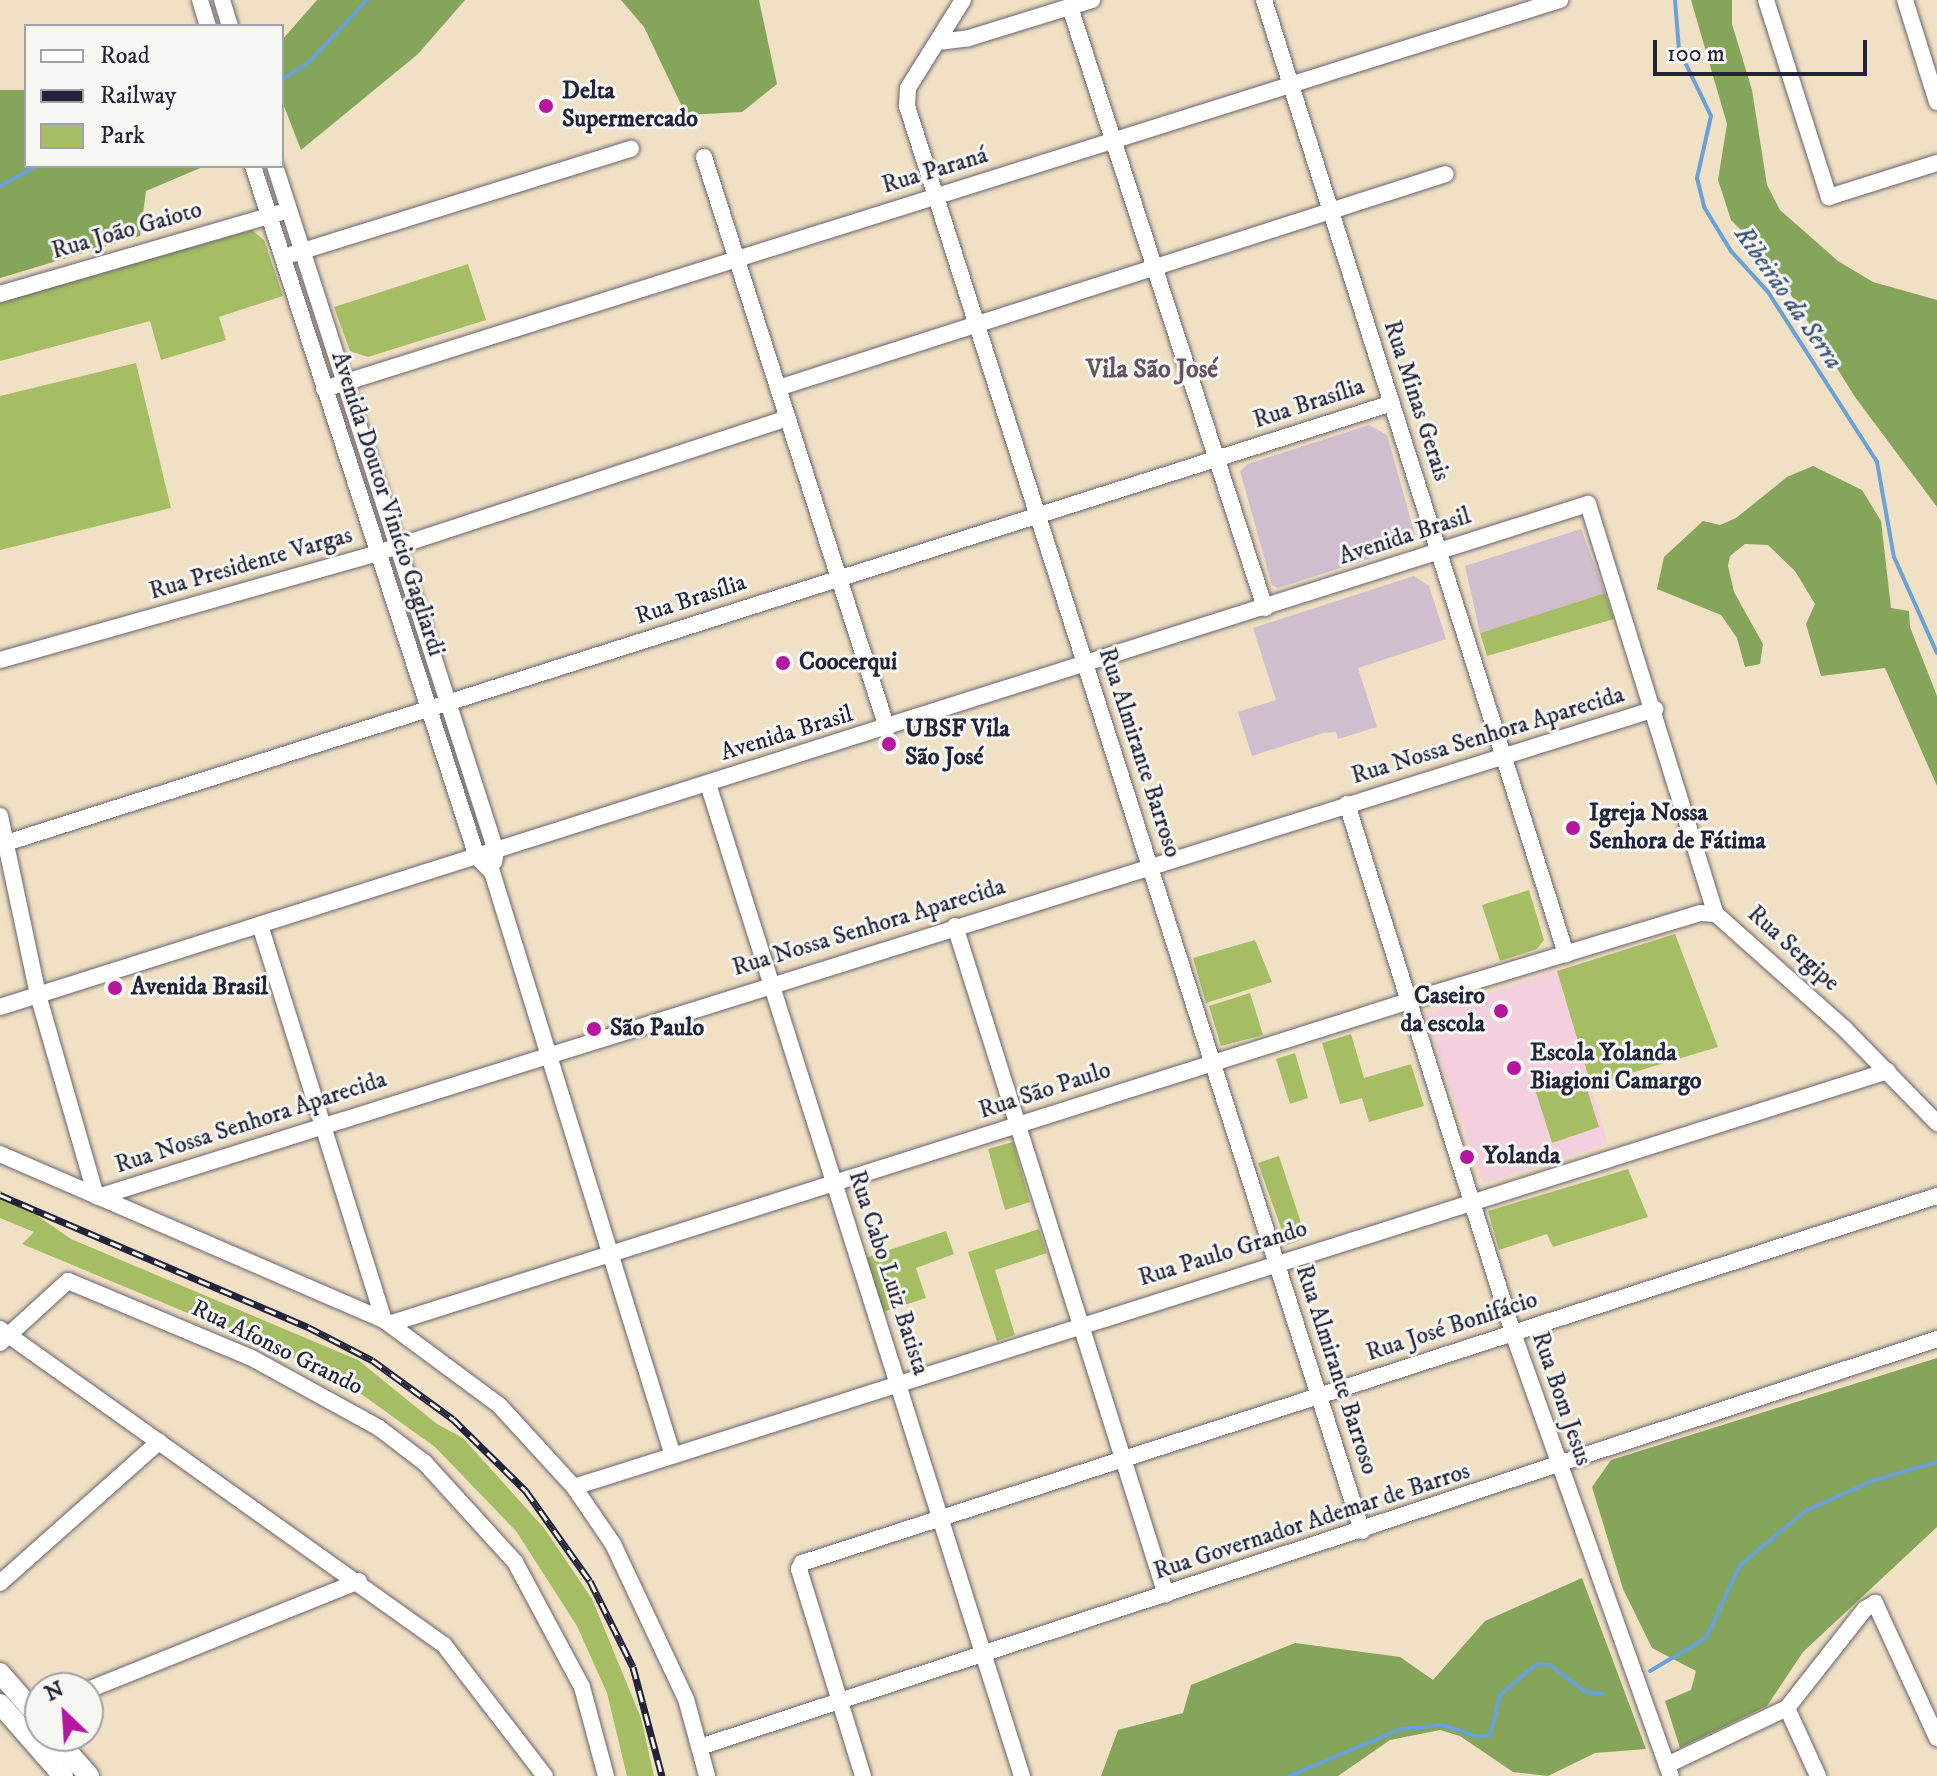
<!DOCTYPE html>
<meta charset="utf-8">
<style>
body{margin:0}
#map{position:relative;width:1937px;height:1776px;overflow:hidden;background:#f0e0c4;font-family:"IM FELL DW Pica",serif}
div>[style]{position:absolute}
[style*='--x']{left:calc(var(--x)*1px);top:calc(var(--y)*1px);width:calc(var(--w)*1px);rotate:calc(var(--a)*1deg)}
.built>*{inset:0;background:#f4cfdd}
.industrial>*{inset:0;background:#d0bdcd}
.green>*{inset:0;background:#a5be64}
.forest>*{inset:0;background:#84a55a}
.stream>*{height:4px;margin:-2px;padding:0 2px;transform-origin:2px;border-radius:2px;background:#69a1d8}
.roads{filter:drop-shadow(0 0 2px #6a646b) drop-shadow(0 0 2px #6a646b)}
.minor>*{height:16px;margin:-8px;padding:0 8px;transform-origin:8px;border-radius:8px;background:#fff}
.major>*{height:20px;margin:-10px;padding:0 10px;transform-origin:10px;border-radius:10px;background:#fff}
.rail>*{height:7px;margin-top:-3.5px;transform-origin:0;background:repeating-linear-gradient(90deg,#f6f6f2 0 12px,#22223b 0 24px);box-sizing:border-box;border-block:2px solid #22223b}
.dots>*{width:22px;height:22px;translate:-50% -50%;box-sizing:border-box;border:4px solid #f6f6f2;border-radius:50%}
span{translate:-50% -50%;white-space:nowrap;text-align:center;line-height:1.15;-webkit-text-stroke:6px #f6f6f2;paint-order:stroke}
.poi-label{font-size:24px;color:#22223b;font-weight:700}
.left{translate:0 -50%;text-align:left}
.right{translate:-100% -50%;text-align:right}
.street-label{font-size:24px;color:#22223b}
.water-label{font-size:26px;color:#3e557a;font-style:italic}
.neighbourhood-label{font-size:26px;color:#665360;font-weight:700}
.legend{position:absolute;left:24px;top:24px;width:260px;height:144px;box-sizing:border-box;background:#f6f6f2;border:2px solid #a1a1a9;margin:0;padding:10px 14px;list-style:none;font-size:24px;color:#22223b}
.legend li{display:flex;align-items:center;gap:16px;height:40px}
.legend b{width:40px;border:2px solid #a1a1a9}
.north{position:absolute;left:24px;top:1672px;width:80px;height:80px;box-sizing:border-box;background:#f6f6f2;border:2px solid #a1a1a9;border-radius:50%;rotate:335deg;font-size:22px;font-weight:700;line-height:32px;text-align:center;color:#22223b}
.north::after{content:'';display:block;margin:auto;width:28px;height:36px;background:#b5179e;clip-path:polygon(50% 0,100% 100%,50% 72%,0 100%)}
.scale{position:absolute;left:1653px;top:40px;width:214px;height:36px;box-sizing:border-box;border:4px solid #22223b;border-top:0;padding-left:10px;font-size:24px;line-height:28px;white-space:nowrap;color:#22223b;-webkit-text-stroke:6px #f6f6f2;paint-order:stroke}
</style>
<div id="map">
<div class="built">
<i style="clip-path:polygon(1557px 971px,1608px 1144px,1483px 1183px,1425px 1014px)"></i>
</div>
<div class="industrial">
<i style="clip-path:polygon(1369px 425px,1387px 435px,1415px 535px,1393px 543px,1387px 553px,1278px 588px,1272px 585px,1240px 471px,1248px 464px)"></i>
<i style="clip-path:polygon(1581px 529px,1605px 593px,1480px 633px,1465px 566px)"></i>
<i style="clip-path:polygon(1414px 576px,1429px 586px,1446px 639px,1358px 668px,1377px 727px,1338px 739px,1336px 732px,1323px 733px,1252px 756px,1238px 712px,1276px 700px,1253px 628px)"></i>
</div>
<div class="green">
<i style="clip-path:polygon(252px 230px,264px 240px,283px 296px,219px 317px,226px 340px,161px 360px,150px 321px,0 361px,0 302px)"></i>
<i style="clip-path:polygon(468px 264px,486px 320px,368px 357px,350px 351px,334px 307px)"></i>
<i style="clip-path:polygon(136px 363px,171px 508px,0 550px,0 396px)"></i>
<i style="clip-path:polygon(1605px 593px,1614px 619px,1487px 656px,1480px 633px)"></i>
<i style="clip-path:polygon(1529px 890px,1544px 940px,1537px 949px,1500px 961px,1482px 905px)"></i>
<i style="clip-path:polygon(1675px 934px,1718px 1047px,1591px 1085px,1557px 971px)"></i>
<i style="clip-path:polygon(1255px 940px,1272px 982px,1206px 1003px,1193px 958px)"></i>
<i style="clip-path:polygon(1250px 993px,1263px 1035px,1221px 1046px,1209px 1006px)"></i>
<i style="clip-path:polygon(1351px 1034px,1364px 1078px,1411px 1064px,1424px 1106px,1369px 1122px,1362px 1098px,1340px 1104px,1322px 1043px)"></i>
<i style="clip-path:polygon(1295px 1053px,1308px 1098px,1290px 1104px,1276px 1059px)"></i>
<i style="clip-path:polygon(1581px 1070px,1599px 1127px,1552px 1143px,1534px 1086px)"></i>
<i style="clip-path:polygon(1013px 1142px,1030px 1202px,1005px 1210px,988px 1149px)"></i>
<i style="clip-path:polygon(1279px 1156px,1306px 1238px,1287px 1245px,1258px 1163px)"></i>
<i style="clip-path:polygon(1628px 1169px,1648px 1217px,1553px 1247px,1547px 1234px,1499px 1250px,1488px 1211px)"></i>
<i style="clip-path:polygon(0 1190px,71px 1239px,358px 1360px,437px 1424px,463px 1438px,544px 1528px,592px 1599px,641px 1718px,654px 1776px,627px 1776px,607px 1693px,577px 1626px,516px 1531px,435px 1447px,357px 1391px,291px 1356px,22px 1244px,34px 1232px,0 1218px)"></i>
<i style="clip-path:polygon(1039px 1229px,1047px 1253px,995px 1270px,1015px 1335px,997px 1341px,968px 1252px)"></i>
<i style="clip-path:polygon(946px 1231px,954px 1254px,916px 1268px,926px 1298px,883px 1312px,865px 1258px)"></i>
</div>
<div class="forest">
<i style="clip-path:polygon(317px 0,465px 0,418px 54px,301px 150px,282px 101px,282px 40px)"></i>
<i style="clip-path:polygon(621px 0,759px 0,777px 84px,742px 112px,686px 115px,644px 27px)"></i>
<i style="clip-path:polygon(1691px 0,1732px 0,1732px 24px,1752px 90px,1767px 185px,1780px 210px,1838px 261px,1873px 282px,1937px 300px,1937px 507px,1855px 397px,1768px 258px,1731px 220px,1718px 180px,1727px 124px)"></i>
<i style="clip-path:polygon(0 90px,26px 90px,26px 166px,205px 166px,146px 191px,140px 236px,0 278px)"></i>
<i style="clip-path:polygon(1813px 466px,1862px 490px,1881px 521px,1891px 608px,1909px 611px,1910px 627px,1937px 696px,1937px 786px,1885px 668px,1821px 676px,1806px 624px,1815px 604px,1795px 571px,1768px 545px,1745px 544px,1730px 556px,1728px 566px,1734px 592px,1763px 644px,1760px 664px,1745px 667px,1737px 638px,1721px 615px,1657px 589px,1664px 557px,1703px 521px,1720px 525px,1736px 518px,1787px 477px)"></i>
<i style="clip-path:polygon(1937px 1358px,1937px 1527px,1803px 1652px,1767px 1706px,1680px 1748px,1665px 1701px,1691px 1690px,1696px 1671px,1652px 1648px,1623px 1589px,1592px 1487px,1611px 1460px)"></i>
<i style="clip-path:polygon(1582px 1578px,1646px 1749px,1595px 1753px,1548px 1776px,1513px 1772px,1460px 1736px,1440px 1730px,1390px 1740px,1338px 1776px,1101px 1776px,1118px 1730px,1183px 1713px,1191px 1685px,1295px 1643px,1400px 1657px,1433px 1680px,1485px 1621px)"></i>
</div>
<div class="stream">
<i style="--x:1675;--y:0;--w:50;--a:85.4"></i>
<i style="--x:1679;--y:50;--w:73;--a:64.1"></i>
<i style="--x:1711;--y:116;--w:64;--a:102.7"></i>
<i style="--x:1697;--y:178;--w:30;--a:76"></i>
<i style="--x:1704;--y:207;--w:52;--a:58.5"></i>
<i style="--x:1731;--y:251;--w:55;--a:47.9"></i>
<i style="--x:1768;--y:292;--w:202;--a:57.3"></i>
<i style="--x:1877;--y:462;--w:97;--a:79.9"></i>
<i style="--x:1894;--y:557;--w:105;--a:65.9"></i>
<i style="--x:282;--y:80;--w:32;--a:-34"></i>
<i style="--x:309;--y:62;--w:85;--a:-46.9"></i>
<i style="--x:0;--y:186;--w:42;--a:-28.4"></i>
<i style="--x:1650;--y:1671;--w:65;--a:-30.5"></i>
<i style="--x:1706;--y:1638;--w:81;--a:-65"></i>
<i style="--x:1740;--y:1565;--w:85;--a:-39.7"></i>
<i style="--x:1805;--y:1511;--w:73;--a:-24.1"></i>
<i style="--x:1872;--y:1481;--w:68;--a:-16.3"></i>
<i style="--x:1289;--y:1776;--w:121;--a:-22.8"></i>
<i style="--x:1401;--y:1729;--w:42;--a:-5.4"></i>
<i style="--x:1443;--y:1725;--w:37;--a:19"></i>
<i style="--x:1478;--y:1737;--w:12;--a:-9"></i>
<i style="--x:1490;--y:1735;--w:41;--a:-76"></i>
<i style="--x:1500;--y:1695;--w:48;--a:-40"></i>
<i style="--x:1537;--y:1664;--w:13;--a:4"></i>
<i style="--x:1550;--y:1665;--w:44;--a:37.6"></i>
<i style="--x:1585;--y:1692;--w:18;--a:6"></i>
</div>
<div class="roads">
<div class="minor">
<i style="--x:200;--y:0;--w:27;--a:73"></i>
<i style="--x:222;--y:0;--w:27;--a:73"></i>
<i style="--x:963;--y:0;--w:104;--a:122"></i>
<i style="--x:908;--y:88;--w:18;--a:93"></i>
<i style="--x:907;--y:106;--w:1496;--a:72.29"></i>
<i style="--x:1264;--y:0;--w:1001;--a:72.43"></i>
<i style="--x:1766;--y:0;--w:207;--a:72.3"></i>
<i style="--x:1829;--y:197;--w:113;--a:-17.5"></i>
<i style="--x:1905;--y:0;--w:107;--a:72.6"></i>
<i style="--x:1070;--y:7;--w:632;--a:72.02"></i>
<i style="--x:938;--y:42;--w:31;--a:-7"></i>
<i style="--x:969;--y:38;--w:129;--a:-17.2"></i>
<i style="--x:704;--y:157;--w:600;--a:72.23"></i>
<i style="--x:253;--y:166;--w:726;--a:72.04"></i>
<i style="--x:477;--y:857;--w:21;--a:45"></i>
<i style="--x:492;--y:872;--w:611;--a:72.78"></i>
<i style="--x:275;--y:166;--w:720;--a:72.12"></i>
<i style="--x:496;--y:851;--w:11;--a:100"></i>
<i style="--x:293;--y:254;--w:354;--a:-17.3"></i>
<i style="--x:0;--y:294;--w:291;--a:-16.2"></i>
<i style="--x:778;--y:388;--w:701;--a:-17.76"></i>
<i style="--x:324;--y:389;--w:1296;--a:-17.47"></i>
<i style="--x:0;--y:660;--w:392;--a:-15.8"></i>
<i style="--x:377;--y:553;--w:432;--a:-18.2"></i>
<i style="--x:708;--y:784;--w:1041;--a:72.44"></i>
<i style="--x:1347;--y:804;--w:554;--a:72.58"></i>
<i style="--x:1513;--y:1333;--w:470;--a:70.4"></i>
<i style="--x:0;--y:816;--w:183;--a:78"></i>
<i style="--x:38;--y:995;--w:209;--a:73.9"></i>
<i style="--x:6;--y:843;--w:1454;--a:-17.61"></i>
<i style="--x:260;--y:925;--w:414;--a:72.6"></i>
<i style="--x:955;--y:926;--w:701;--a:72.49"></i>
<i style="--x:0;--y:1007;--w:1666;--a:-17.58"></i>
<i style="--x:1588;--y:504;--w:430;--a:72.7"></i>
<i style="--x:1716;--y:914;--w:173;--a:41.7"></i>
<i style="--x:1845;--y:1029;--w:132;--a:45.6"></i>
<i style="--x:0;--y:1154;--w:418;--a:23.4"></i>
<i style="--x:384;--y:1320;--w:143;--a:36.5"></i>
<i style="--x:499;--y:1405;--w:111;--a:47.6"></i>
<i style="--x:574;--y:1487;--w:69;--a:55.6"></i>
<i style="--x:613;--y:1544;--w:171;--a:64.8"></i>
<i style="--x:686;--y:1699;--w:80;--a:74.7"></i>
<i style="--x:98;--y:1197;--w:1632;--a:-17.4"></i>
<i style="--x:389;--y:1324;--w:1070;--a:-17.57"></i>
<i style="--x:1409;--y:1001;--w:304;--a:-16.8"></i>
<i style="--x:1700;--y:913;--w:16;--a:4"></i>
<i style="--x:0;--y:1329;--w:545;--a:35.44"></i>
<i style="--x:444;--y:1645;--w:165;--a:52.4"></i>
<i style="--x:0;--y:1343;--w:92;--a:-42.4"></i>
<i style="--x:68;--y:1281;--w:197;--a:22.7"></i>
<i style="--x:250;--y:1357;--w:147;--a:28.8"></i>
<i style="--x:379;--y:1428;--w:58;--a:37.3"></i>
<i style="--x:425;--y:1463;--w:134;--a:47.7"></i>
<i style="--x:515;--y:1562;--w:142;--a:61.8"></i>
<i style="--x:582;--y:1687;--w:92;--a:74.9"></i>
<i style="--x:574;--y:1487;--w:1378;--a:-17.57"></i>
<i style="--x:0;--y:1583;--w:213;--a:-41.6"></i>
<i style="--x:88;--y:1690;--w:292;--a:-21.9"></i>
<i style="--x:1787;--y:1708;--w:75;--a:65.5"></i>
<i style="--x:700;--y:1747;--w:1303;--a:-18.25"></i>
<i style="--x:1667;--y:1765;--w:133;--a:-25.4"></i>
<i style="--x:1787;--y:1708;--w:126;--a:-51.8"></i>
<i style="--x:1865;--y:1609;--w:12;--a:-31"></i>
<i style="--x:1875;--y:1603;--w:149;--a:65.3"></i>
<i style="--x:863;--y:1776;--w:217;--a:-107.2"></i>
<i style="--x:799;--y:1569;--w:7;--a:-63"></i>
<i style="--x:802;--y:1563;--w:1193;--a:-17.92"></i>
</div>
<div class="major">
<i style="--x:0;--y:1673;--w:61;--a:49"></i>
<i style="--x:0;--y:1704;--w:96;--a:48.8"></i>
<i style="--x:54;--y:1736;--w:53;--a:48.8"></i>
</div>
</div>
<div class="rail">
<i style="--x:0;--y:1195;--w:335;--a:23.2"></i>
<i style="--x:308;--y:1327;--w:72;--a:27.3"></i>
<i style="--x:372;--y:1360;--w:100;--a:36.1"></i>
<i style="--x:453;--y:1419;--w:103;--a:44.6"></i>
<i style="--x:526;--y:1491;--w:110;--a:54.6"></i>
<i style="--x:590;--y:1581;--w:96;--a:63.4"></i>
<i style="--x:633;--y:1667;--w:113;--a:75.1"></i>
</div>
<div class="dots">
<i style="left:546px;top:106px;background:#b5179e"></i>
<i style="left:783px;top:663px;background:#b5179e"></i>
<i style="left:889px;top:744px;background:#b5179e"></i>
<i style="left:1573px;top:828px;background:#b5179e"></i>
<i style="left:115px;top:988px;background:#b5179e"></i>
<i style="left:1501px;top:1011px;background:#b5179e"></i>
<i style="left:594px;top:1029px;background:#b5179e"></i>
<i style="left:1514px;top:1068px;background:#b5179e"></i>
<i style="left:1467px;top:1157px;background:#b5179e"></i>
</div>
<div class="poi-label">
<span class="left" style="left:562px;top:106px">Delta<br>Supermercado</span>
<span class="left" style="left:799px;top:663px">Coocerqui</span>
<span class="left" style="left:905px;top:744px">UBSF Vila<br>São José</span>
<span class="left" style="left:1589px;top:828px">Igreja Nossa<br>Senhora de Fátima</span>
<span class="left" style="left:131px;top:988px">Avenida Brasil</span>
<span class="right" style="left:1485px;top:1011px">Caseiro<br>da escola</span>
<span class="left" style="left:610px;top:1029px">São Paulo</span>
<span class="left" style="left:1530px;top:1068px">Escola Yolanda<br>Biagioni Camargo</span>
<span class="left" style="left:1483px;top:1157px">Yolanda</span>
</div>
<div class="street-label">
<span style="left:935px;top:171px;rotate:-17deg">Rua Paraná</span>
<span style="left:127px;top:231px;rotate:-16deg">Rua João Gaioto</span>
<span style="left:1416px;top:401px;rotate:72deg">Rua Minas Gerais</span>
<span style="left:1309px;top:404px;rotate:-18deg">Rua Brasília</span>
<span style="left:387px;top:504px;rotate:72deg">Avenida Doutor Vinício Gagliardi</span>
<span style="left:1405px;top:537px;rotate:-18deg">Avenida Brasil</span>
<span style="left:251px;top:564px;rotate:-16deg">Rua Presidente Vargas</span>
<span style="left:691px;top:600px;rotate:-18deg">Rua Brasília</span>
<span style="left:787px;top:734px;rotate:-17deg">Avenida Brasil</span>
<span style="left:1488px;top:736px;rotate:-17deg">Rua Nossa Senhora Aparecida</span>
<span style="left:1139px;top:753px;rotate:72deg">Rua Almirante Barroso</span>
<span style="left:869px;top:928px;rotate:-17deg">Rua Nossa Senhora Aparecida</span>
<span style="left:1793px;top:949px;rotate:42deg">Rua Sergipe</span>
<span style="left:1045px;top:1091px;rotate:-18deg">Rua São Paulo</span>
<span style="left:251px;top:1123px;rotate:-18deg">Rua Nossa Senhora Aparecida</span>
<span style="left:1223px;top:1254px;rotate:-17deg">Rua Paulo Grando</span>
<span style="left:888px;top:1273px;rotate:72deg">Rua Cabo Luiz Batista</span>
<span style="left:1452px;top:1327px;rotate:-18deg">Rua José Bonifácio</span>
<span style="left:277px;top:1348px;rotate:26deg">Rua Afonso Grando</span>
<span style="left:1336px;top:1370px;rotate:72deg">Rua Almirante Barroso</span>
<span style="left:1561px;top:1399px;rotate:71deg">Rua Bom Jesus</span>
<span style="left:1312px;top:1522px;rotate:-18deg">Rua Governador Ademar de Barros</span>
</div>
<div class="water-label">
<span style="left:1788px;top:298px;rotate:55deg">Ribeirão da Serra</span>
</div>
<div class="neighbourhood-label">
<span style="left:1152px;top:370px">Vila São José</span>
</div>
<ul class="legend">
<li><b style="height:10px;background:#fff"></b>Road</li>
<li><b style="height:10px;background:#22223b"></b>Railway</li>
<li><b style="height:22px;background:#a5be64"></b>Park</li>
</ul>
<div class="north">N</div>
<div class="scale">100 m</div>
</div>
